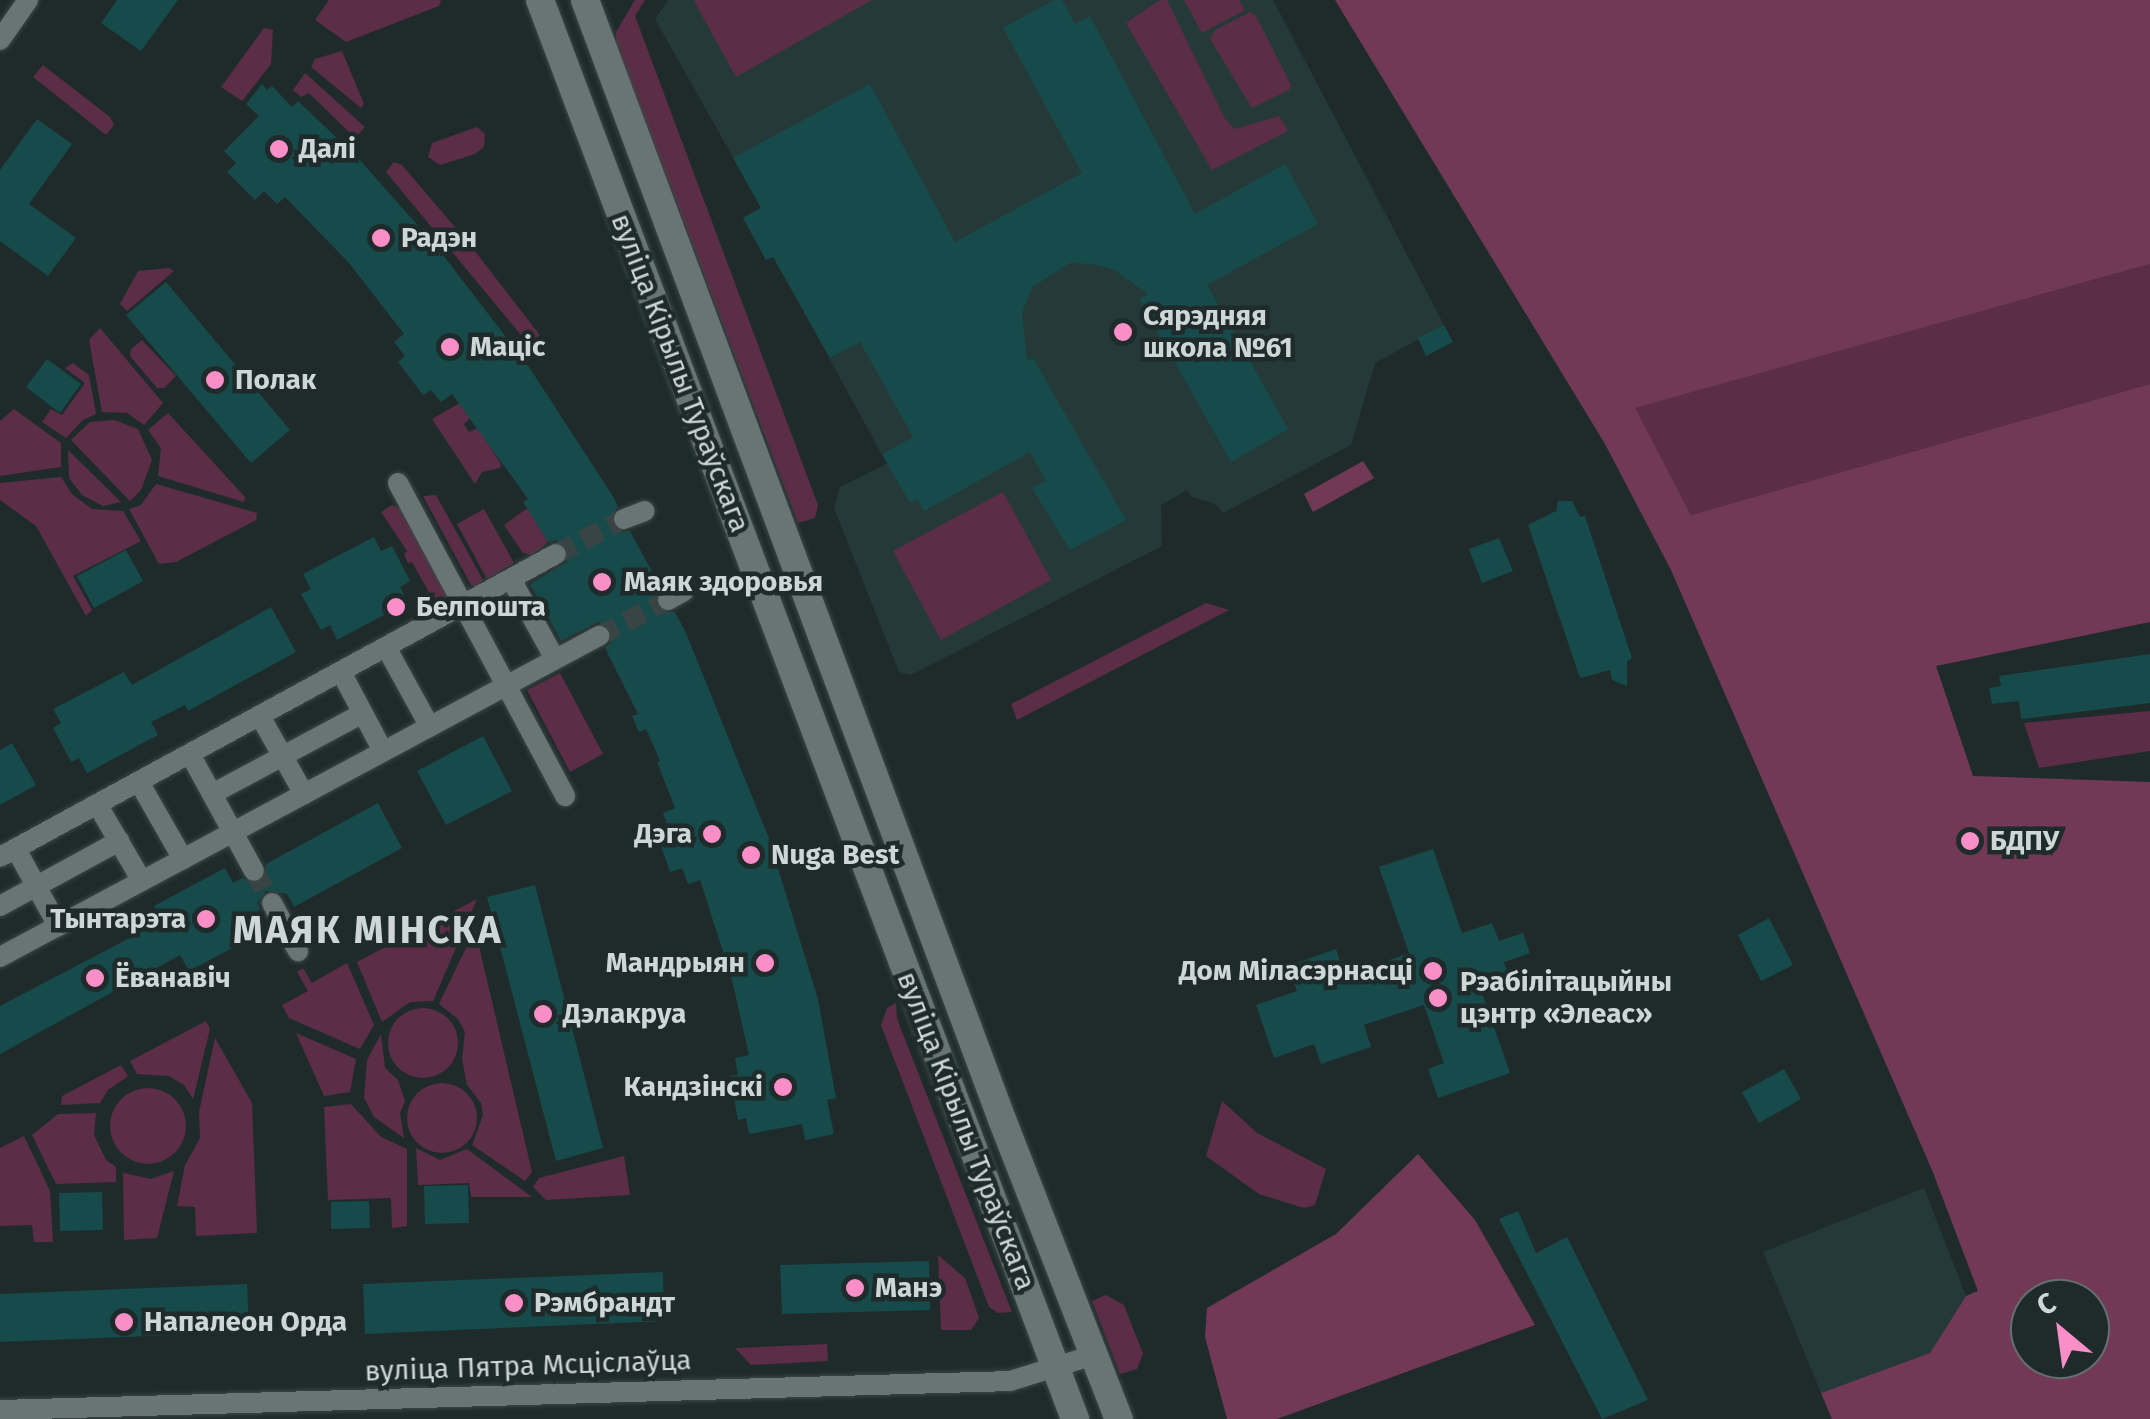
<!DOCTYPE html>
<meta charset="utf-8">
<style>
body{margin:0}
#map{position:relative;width:2150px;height:1419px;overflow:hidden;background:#1f2b2b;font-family:"Fira Sans",sans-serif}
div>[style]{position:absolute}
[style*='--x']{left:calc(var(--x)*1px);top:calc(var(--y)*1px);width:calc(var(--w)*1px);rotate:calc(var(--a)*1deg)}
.built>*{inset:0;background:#253938}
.green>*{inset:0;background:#5c2d46}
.round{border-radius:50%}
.forest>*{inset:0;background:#723957}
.building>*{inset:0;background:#174a4a}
.street-tunnel>*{height:20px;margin-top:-10px;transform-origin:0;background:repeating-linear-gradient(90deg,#394545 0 20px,transparent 0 30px)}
.roads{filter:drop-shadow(0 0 2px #3c4646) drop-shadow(0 0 2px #3c4646)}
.street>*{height:20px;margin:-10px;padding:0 10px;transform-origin:10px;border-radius:10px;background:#687574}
.secondary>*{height:28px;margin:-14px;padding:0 14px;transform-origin:14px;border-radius:14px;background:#687574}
.dots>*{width:28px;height:28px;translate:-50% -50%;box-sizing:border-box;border:5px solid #1f2b2b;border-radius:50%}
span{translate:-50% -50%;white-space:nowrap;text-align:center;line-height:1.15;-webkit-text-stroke:9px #1f2b2b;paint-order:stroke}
.poi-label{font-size:28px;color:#cfd6d6;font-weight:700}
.left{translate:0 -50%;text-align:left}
.right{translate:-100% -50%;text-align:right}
.street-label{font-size:28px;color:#cfd6d6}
.district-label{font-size:38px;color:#cfd6d6;font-weight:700;letter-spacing:2.5px}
.north{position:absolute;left:2010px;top:1279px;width:100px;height:100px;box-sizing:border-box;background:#1f2b2b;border:2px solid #656f6f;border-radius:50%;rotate:331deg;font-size:28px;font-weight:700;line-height:40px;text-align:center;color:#cfd6d6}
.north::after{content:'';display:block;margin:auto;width:35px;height:45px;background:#fa8fc8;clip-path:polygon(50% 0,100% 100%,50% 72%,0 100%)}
</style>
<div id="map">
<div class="built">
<i style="clip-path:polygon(668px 0,1273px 0,1444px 325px,1375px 363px,1351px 445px,1223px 513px,1216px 504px,1192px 497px,1187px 490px,1161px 505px,1162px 546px,911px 675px,899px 672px,834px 508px,840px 487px,887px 464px,774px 257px,766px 260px,743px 218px,761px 207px,655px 19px)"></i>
<i style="clip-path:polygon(1924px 1188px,1966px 1296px,1930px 1353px,1821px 1393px,1763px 1252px)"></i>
</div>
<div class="green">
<i style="clip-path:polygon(329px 0,441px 0,439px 6px,346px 42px,315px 20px)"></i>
<i style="clip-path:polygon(635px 0,645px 0,635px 16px,818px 505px,815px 518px,798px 523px,616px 44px,616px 32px)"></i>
<i style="clip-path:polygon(872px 0,736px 77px,694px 1px,696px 0)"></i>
<i style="clip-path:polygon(1160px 0,1167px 0,1225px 119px,1235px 129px,1279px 116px,1288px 131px,1212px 170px,1126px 23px)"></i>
<i style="clip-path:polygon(1184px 0,1239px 0,1245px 10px,1202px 33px)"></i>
<i style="clip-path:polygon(1250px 12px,1256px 16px,1291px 85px,1289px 90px,1252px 108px,1210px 39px,1215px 30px)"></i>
<i style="clip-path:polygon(264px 28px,273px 30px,271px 64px,242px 101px,221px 87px)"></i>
<i style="clip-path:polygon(342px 51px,364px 104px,361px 108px,311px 67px,315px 59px)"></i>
<i style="clip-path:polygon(43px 65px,110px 117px,114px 125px,106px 135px,33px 77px)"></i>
<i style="clip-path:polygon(305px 73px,365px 127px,355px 138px,309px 93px,301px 97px,293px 90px)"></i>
<i style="clip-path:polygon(477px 127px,485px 134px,484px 147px,475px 154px,440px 165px,428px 157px,432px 143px)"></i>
<i style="clip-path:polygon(394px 162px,402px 165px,471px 246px,539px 334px,539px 340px,530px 346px,386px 172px)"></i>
<i style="clip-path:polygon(2150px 264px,2150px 384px,1691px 515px,1634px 408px)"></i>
<i style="clip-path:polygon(169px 268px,174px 271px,127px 311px,120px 304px,138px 271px)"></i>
<i style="clip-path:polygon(100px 328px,163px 403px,144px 425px,127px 413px,102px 412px,89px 340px)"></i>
<i style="clip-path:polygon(142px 340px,176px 376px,164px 388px,157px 388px,130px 356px,131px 349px)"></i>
<i style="clip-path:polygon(73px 363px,89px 375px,96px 414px,83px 420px,66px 438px,42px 422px,51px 409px,62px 415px,85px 383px,65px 368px)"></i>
<i style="clip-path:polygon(460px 403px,470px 418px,464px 424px,469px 432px,478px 428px,501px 464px,500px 468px,482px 472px,475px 484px,432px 419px)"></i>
<i style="clip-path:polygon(14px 409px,61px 443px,61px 467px,0 476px,0 421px)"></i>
<i style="clip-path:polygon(168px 413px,245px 497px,244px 502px,158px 476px,161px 448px,148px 430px)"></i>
<i style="clip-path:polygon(114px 420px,138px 429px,152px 460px,141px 490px,130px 501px,71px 440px,90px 422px)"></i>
<i style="clip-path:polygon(68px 450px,121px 502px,103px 506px,82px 495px,69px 478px)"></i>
<i style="clip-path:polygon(61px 477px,72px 494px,92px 509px,123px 511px,141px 541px,73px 576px,92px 610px,86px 616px,36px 526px,0 500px,0 483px)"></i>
<i style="clip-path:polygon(156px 484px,257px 513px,256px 520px,176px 562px,159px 564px,129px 509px,141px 505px)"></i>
<i style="clip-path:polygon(1003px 492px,1051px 580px,941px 640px,893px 551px)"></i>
<i style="clip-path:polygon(436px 495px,483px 580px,477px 587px,471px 585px,423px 496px)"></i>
<i style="clip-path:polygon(392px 505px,409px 511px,450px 602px,436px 605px,412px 562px,408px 563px,404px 554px,407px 551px,381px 512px)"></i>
<i style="clip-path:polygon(484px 509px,514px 563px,487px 579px,457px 524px)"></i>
<i style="clip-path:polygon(526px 509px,536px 512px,552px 539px,532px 555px,523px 553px,504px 525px)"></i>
<i style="clip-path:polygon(1206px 603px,1229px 610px,1017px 720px,1011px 704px)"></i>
<i style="clip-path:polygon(560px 673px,603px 754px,570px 772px,527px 690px)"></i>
<i style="clip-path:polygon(2150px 711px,2150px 751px,2039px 768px,2024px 723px)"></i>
<i style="clip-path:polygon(477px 899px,433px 1001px,410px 1002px,382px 1022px,357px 962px)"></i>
<i style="clip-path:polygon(475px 929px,532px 1172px,525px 1181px,472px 1145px,483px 1115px,481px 1103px,467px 1085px,462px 1059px,465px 1032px,458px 1019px,439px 1004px)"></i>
<i style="clip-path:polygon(347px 963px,374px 1025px,360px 1049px,289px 1018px,282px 1005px,308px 991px,297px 972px,303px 968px,312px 983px)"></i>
<i style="clip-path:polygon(896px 1003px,897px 1019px,1012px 1312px,998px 1313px,989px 1307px,881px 1025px,887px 1008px)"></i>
<i class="round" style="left:388px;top:1008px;width:70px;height:70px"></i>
<i style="clip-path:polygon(206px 1021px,210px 1029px,193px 1099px,184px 1085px,169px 1076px,137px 1074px,130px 1061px)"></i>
<i style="clip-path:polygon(296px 1033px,356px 1059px,350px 1092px,324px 1096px)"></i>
<i style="clip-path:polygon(381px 1034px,385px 1068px,398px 1080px,405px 1101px,400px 1113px,404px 1138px,374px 1117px,364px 1098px,367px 1060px)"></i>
<i style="clip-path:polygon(215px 1038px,252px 1103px,257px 1233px,196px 1236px,195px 1207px,177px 1206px,185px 1165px,200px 1138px,199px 1112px)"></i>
<i style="clip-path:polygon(121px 1065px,128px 1076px,108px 1090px,100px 1103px,61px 1105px,62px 1096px)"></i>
<i class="round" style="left:407px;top:1083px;width:70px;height:70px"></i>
<i class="round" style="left:110px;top:1088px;width:76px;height:76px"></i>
<i style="clip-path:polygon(1222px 1101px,1257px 1133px,1326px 1169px,1315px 1205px,1304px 1208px,1259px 1194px,1206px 1156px)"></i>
<i style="clip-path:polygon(351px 1104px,381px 1137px,407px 1149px,407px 1226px,392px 1228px,391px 1198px,328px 1200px,324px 1107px)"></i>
<i style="clip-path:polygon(96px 1113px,94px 1135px,106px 1160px,116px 1167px,116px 1182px,56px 1184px,32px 1135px,58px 1114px)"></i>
<i style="clip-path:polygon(24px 1136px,50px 1191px,53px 1242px,34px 1242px,32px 1225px,0 1226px,0 1148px)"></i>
<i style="clip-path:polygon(416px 1148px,440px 1160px,467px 1149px,532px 1197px,471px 1197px,469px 1183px,418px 1185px)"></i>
<i style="clip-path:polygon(624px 1156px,630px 1195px,546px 1200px,533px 1187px,539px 1178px)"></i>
<i style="clip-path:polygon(174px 1171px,157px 1238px,124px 1240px,123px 1173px,151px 1179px)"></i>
<i style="clip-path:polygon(938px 1255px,965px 1278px,979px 1318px,971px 1330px,941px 1330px)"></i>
<i style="clip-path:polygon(1106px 1295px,1124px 1305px,1143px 1354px,1137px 1369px,1120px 1374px,1092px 1301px)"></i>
<i style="clip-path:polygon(827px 1344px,828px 1361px,751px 1365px,735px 1348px)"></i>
</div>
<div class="forest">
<i style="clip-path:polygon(evenodd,1335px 0,2150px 0,2150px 264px,1635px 408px,1691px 515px,2150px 384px,2150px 622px,1936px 666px,1973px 776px,2150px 782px,2150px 1419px,1832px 1419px,1821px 1393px,1930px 1353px,1966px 1296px,1978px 1291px,1932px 1170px,1671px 570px,1605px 444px,1335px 0,2030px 1299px,2090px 1299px,2090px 1359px,2030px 1359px,2030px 1299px)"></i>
<i style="clip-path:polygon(1363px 461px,1374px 478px,1313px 512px,1304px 494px)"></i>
<i style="clip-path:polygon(1418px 1154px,1475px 1220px,1535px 1325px,1277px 1419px,1227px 1419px,1205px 1337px,1207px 1308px,1336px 1234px)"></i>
</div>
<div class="building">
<i style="clip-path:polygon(117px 0,178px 0,141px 51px,101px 23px)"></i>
<i style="clip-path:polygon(1054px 0,1062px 0,1075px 24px,1090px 16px,1195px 214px,1285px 164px,1318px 224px,1207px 285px,1288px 429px,1231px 462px,1139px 299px,1148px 294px,1113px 269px,1091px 264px,1070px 263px,1032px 287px,1022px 313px,1027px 361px,1033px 358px,1126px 520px,1070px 550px,1032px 488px,1046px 481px,1030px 452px,924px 511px,918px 499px,910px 503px,882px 454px,913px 437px,860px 342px,830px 358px,773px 257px,766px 260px,743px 218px,761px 208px,733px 158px,870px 84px,955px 242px,1082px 173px,1003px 28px)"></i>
<i style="clip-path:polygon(262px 84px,267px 90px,272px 86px,292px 107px,298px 101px,359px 159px,436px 246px,529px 367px,614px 498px,618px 507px,611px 516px,612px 525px,621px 532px,630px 531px,661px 588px,656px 606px,662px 612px,675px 612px,686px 633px,768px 836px,818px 999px,836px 1098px,827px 1100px,834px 1134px,805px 1140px,802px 1124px,749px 1134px,746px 1118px,738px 1120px,730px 1076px,738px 1075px,735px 1058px,749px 1055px,732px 980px,700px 880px,688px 884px,682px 868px,670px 872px,656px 832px,668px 827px,663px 813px,675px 808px,657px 762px,660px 761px,646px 729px,639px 732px,632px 716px,638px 714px,605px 648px,611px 642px,611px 630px,598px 622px,561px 641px,530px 584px,567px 562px,568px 547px,557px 540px,548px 542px,523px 502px,528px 499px,452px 394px,441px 402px,431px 390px,423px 395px,398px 362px,405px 356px,394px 342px,404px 334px,349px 263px,285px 197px,277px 204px,264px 191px,255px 200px,227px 172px,236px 163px,224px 151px,259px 116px,246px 104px)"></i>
<i style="clip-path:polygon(37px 119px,72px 144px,29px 204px,76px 238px,48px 276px,0 241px,0 170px)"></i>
<i style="clip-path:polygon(166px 282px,290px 430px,251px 463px,126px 315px)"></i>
<i style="clip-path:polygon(1444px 325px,1453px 342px,1426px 356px,1418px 338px)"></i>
<i style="clip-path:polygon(47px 359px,81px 384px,60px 413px,26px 387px)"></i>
<i style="clip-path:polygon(1558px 501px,1572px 501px,1580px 517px,1585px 516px,1632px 658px,1627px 661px,1627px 686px,1612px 680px,1610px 670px,1580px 678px,1528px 525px,1556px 511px)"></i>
<i style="clip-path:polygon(374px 537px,381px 551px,392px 546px,410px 581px,400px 587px,408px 602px,337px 640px,330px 625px,321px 630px,301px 594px,311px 589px,303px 574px)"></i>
<i style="clip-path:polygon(1499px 538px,1513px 571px,1482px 583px,1469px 549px)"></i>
<i style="clip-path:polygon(126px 550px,143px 581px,94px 608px,77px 576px)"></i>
<i style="clip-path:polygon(271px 607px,296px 652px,188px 711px,185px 705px,151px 722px,158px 735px,87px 773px,79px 758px,71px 762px,53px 728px,61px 723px,53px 709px,124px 672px,132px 685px)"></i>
<i style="clip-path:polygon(2150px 654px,2150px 703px,2021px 719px,2019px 701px,1992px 704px,1989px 688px,2001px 686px,1999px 676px)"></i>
<i style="clip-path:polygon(483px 736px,512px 791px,446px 825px,417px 771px)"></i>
<i style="clip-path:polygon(12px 743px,36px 785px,0 805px,0 750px)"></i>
<i style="clip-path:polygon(378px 803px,402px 848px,294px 907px,287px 894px,266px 891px,258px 902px,260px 911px,251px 916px,260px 933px,189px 971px,180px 955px,0 1054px,0 1006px,162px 921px,154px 906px,225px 868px,233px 883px,242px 878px,260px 883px,266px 877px,266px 864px)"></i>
<i style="clip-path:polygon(1433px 849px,1462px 933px,1492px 923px,1499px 941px,1523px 933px,1530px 953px,1504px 962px,1509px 976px,1480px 987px,1510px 1073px,1438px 1098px,1428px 1069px,1444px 1063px,1424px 1005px,1364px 1025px,1371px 1047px,1321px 1064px,1314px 1044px,1274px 1058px,1256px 1005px,1297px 991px,1288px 966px,1336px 949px,1345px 976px,1409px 953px,1379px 867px)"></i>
<i style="clip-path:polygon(535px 885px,603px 1148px,556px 1161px,487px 897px)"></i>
<i style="clip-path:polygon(1769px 918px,1793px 965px,1761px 981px,1738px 935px)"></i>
<i style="clip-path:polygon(1784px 1069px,1801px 1099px,1759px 1123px,1742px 1092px)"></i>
<i style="clip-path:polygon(468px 1185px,469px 1223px,425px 1224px,424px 1186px)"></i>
<i style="clip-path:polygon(102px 1192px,103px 1230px,60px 1231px,59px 1193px)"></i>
<i style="clip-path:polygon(369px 1201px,370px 1228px,331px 1229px,331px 1202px)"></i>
<i style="clip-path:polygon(1518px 1211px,1536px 1253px,1567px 1237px,1648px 1400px,1602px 1419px,1499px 1219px)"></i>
<i style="clip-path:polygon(929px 1261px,930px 1310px,782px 1314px,780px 1265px)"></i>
<i style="clip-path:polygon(663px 1272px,664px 1321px,365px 1334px,363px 1284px)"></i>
<i style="clip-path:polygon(247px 1284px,249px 1332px,0 1342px,0 1294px)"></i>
</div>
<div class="street-tunnel">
<i style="--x:556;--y:554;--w:76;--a:-27.2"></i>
<i style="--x:599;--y:636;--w:78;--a:-27.6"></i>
<i style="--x:254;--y:871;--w:37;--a:61"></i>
</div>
<div class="roads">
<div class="street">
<i style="--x:0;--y:40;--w:49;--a:-55"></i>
<i style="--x:398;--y:483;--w:355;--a:61.9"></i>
<i style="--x:624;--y:519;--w:22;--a:-21"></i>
<i style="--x:511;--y:579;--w:91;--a:61.2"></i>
<i style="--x:668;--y:600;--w:18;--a:-29"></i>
<i style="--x:386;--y:647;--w:91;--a:61.2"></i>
<i style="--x:341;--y:672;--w:89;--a:62"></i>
<i style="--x:260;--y:716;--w:90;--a:60.6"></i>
<i style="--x:190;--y:754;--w:133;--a:61.3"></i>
<i style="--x:139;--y:782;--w:89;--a:60.3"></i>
<i style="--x:212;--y:794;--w:171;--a:-28.2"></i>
<i style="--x:97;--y:804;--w:89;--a:59.7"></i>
<i style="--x:16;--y:849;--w:88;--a:61.4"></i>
<i style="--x:0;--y:857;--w:633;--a:-28.59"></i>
<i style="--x:272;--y:903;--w:55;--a:61.6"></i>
<i style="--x:0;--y:906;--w:136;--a:-28.6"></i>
<i style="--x:0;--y:957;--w:680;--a:-28.19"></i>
<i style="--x:0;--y:1410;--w:1010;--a:-1.64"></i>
<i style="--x:1010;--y:1381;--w:88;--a:-17.2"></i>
</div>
<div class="secondary">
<i style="--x:540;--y:0;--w:1517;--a:69.34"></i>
<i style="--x:585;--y:0;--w:1197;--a:69.57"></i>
<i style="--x:1003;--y:1122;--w:319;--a:68.7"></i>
</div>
</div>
<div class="dots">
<i style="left:279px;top:149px;background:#fa8fc8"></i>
<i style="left:381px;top:238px;background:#fa8fc8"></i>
<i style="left:1123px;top:332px;background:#fa8fc8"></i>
<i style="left:450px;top:347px;background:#fa8fc8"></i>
<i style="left:215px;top:380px;background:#fa8fc8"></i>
<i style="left:602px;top:582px;background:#fa8fc8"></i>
<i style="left:396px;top:607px;background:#fa8fc8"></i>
<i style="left:712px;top:834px;background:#fa8fc8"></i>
<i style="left:1970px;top:841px;background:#fa8fc8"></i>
<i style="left:751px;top:855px;background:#fa8fc8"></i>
<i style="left:206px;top:919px;background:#fa8fc8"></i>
<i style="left:765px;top:963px;background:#fa8fc8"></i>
<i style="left:1433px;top:971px;background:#fa8fc8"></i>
<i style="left:95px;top:978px;background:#fa8fc8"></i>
<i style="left:1438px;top:998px;background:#fa8fc8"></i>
<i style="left:543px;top:1014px;background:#fa8fc8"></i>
<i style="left:783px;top:1087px;background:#fa8fc8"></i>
<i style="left:855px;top:1288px;background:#fa8fc8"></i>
<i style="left:514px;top:1303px;background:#fa8fc8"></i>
<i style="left:124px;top:1322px;background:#fa8fc8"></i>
</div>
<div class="poi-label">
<span class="left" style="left:299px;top:149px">Далі</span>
<span class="left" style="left:401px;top:238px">Радэн</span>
<span class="left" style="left:1143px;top:332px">Сярэдняя<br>школа №61</span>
<span class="left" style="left:470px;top:347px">Маціс</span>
<span class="left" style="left:235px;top:380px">Полак</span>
<span class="left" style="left:624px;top:582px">Маяк здоровья</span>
<span class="left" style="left:416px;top:607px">Белпошта</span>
<span class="right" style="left:692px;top:834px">Дэга</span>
<span class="left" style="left:1990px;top:841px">БДПУ</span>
<span class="left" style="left:771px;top:855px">Nuga Best</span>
<span class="right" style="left:186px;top:919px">Тынтарэта</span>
<span class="right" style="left:745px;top:963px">Мандрыян</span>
<span class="right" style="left:1413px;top:971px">Дом Міласэрнасці</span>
<span class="left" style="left:115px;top:978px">Ёванавіч</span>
<span class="left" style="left:1460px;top:998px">Рэабілітацыйны<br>цэнтр «Элеас»</span>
<span class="left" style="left:563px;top:1014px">Дэлакруа</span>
<span class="right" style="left:763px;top:1087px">Кандзінскі</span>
<span class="left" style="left:875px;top:1288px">Манэ</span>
<span class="left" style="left:534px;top:1303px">Рэмбрандт</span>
<span class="left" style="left:144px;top:1322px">Напалеон Орда</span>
</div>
<div class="street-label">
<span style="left:680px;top:373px;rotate:69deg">вуліца Кірылы Тураўскага</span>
<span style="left:966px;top:1131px;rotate:69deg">вуліца Кірылы Тураўскага</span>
<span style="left:528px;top:1366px;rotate:-2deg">вуліца Пятра Мсціслаўца</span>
</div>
<div class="district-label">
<span style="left:368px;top:931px">МАЯК МІНСКА</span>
</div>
<div class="north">С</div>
</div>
